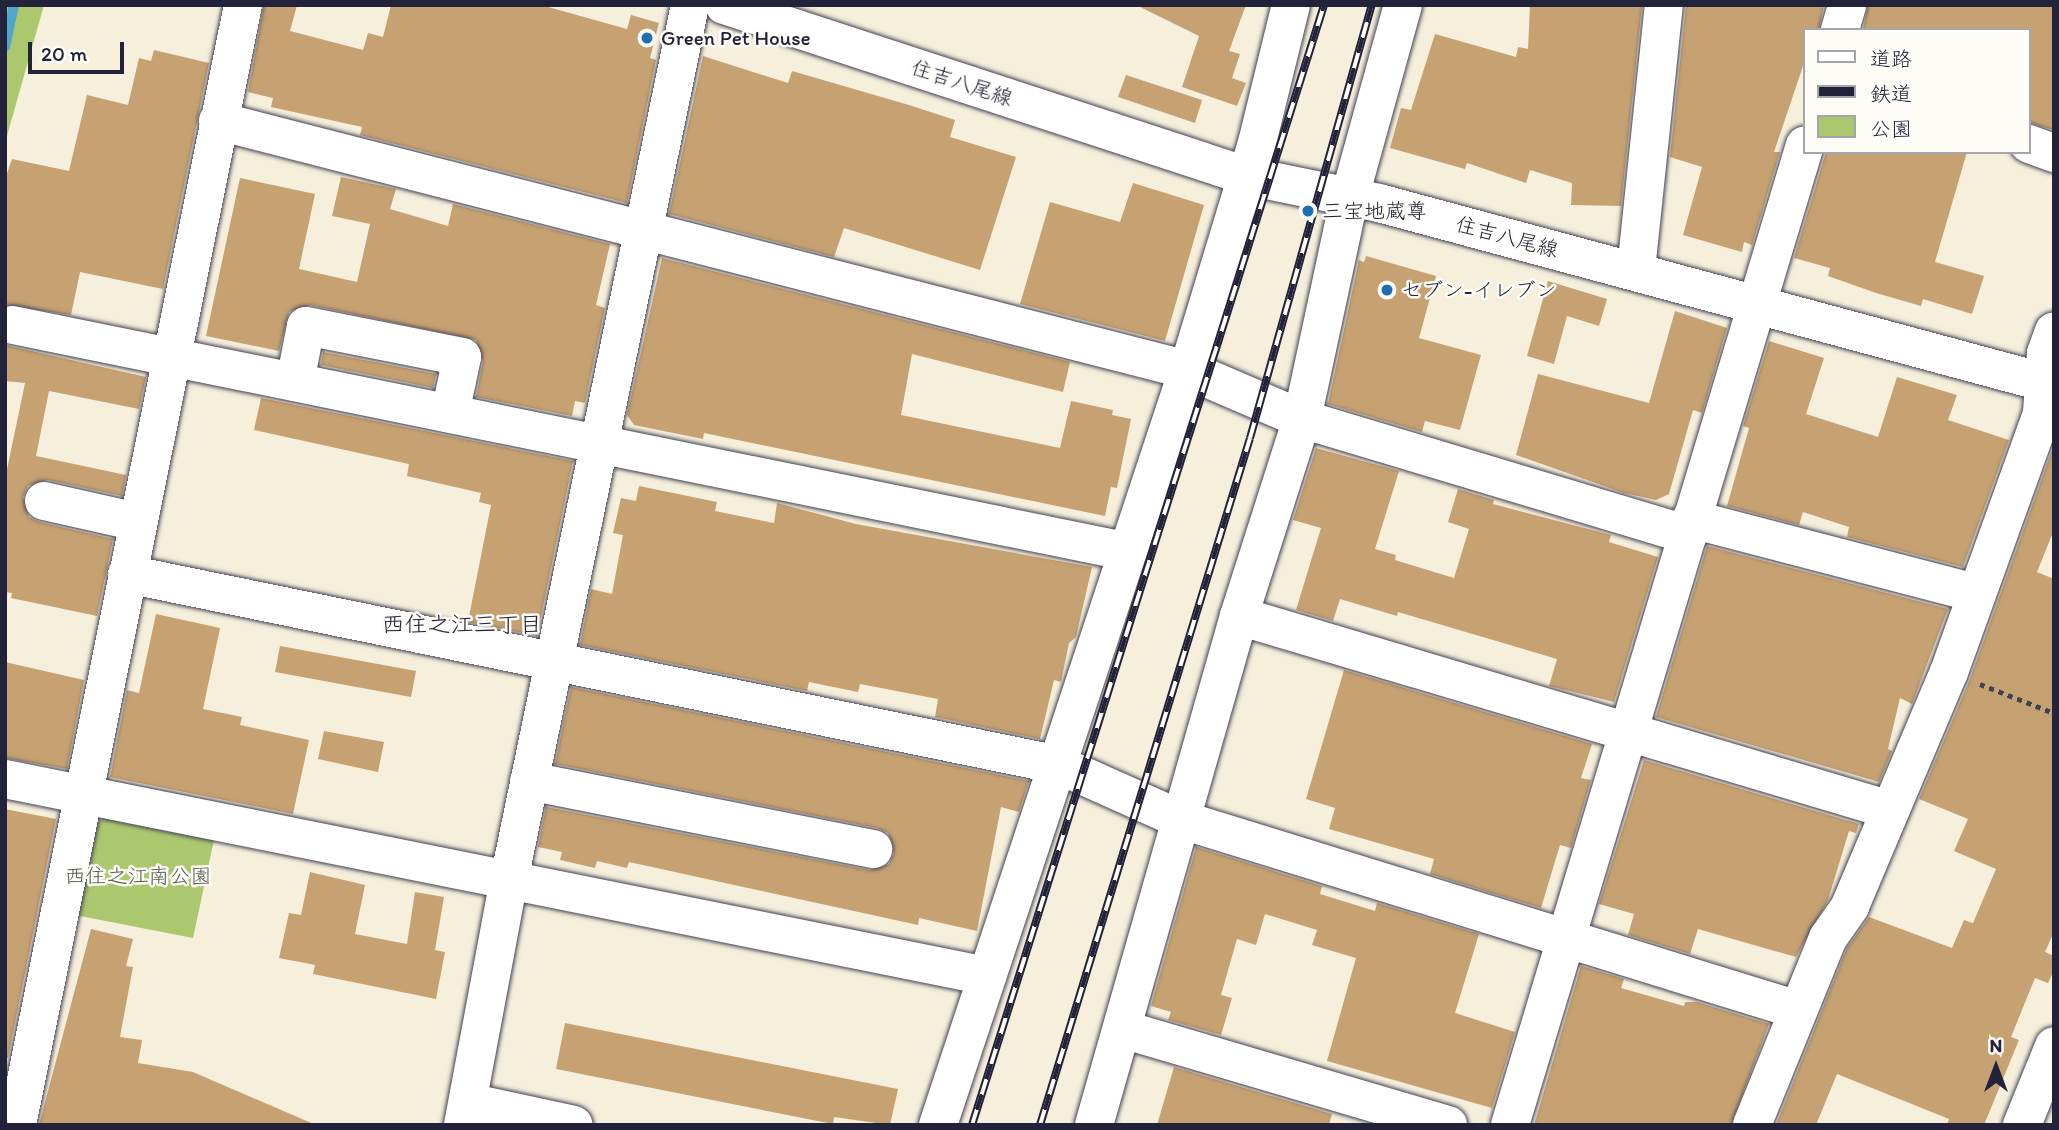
<!DOCTYPE html>
<meta charset="utf-8">
<style>
body{margin:0}
#map{position:relative;width:2059px;height:1130px;overflow:hidden;background:#f6efdc;font-family:Itim,"Klee One",sans-serif}
div>[style]{position:absolute}
[style*='--x']{left:calc(var(--x)*1px);top:calc(var(--y)*1px);width:calc(var(--w)*1px);rotate:calc(var(--a)*1deg)}
.green>*{inset:0;background:#acc86f}
.stream>*{height:10px;margin:-5px;padding:0 5px;transform-origin:5px;border-radius:5px;background:#4ea6cb}
.building>*{inset:0;background:#c6a272}
.path>*{height:4.5px;margin-top:-2.25px;transform-origin:0;background:repeating-linear-gradient(90deg,#424153 0 5px,transparent 0 10px)}
.roads{filter:drop-shadow(0 0 2px #424153) drop-shadow(0 0 2px #424153)}
.minor>*{height:38px;margin:-19px;padding:0 19px;transform-origin:19px;border-radius:19px;background:#fff}
.major>*{height:38px;margin:-19px;padding:0 19px;transform-origin:19px;border-radius:19px;background:#fff}
.rail>*{height:8px;margin-top:-4px;transform-origin:0;background:repeating-linear-gradient(90deg,#fdfcf7 0 16px,#22223b 0 32px);box-sizing:border-box;border-block:2px solid #22223b}
.dots>*{width:19px;height:19px;translate:-50% -50%;box-sizing:border-box;border:4px solid #fdfcf7;border-radius:50%}
span{translate:-50% -50%;white-space:nowrap;text-align:center;line-height:1.15;-webkit-text-stroke:5px #fdfcf7;paint-order:stroke}
.poi-label{font-size:21px;color:#22223b}
.left{translate:0 -50%;text-align:left}
.street-label{font-size:21px;color:#22223b}
.park-label{font-size:21px;color:#525c4d}
.neighbourhood-label{font-size:23px;color:#22223b}
.frame{position:absolute;inset:0;border:7px solid #22223b;pointer-events:none}
.legend{position:absolute;left:1803px;top:28px;width:228px;height:126px;box-sizing:border-box;background:#fdfcf7;border:2px solid #a5a5ac;margin:0;padding:9px 12px;list-style:none;font-size:21px;color:#22223b}
.legend li{display:flex;align-items:center;gap:14px;height:35px}
.legend b{width:35px;border:2px solid #a5a5ac}
.north{position:absolute;left:1961px;top:1032px;width:70px;height:70px;-webkit-text-stroke:5px #fdfcf7;paint-order:stroke;rotate:0deg;font-size:19px;font-weight:700;line-height:28px;text-align:center;color:#22223b}
.north::after{content:'';display:block;margin:auto;width:24px;height:32px;background:#22223b;clip-path:polygon(50% 0,100% 100%,50% 72%,0 100%)}
.scale{position:absolute;left:28px;top:42px;width:96px;height:32px;box-sizing:border-box;border:4px solid #22223b;border-top:0;padding-left:9px;font-size:21px;line-height:24px;white-space:nowrap;color:#22223b;-webkit-text-stroke:5px #fdfcf7;paint-order:stroke}
</style>
<div id="map">
<div class="green">
<i style="clip-path:polygon(5px 5px,44px 5px,5px 143px)"></i>
<i style="clip-path:polygon(105px 817px,214px 840px,193px 938px,75px 915px,95px 825px)"></i>
</div>
<div class="stream">
<i style="--x:5;--y:47;--w:43;--a:-77.9"></i>
</div>
<div class="building">
<i style="clip-path:polygon(264px 5px,297px 5px,290px 31px,363px 50px,368px 33px,383px 37px,391px 5px,541px 5px,627px 29px,631px 15px,659px 23px,650px 58px,656px 60px,627px 203px,360px 135px,362px 127px,271px 107px,273px 98px,248px 92px)"></i>
<i style="clip-path:polygon(1136px 5px,1246px 5px,1229px 51px,1240px 54px,1232px 78px,1246px 83px,1237px 106px,1182px 87px,1199px 36px)"></i>
<i style="clip-path:polygon(1530px 5px,1642px 5px,1621px 206px,1571px 205px,1572px 183px,1530px 170px,1526px 183px,1467px 163px,1465px 169px,1390px 148px,1401px 108px,1411px 110px,1435px 34px,1516px 57px,1518px 47px,1528px 49px)"></i>
<i style="clip-path:polygon(1686px 5px,1824px 5px,1819px 30px,1805px 30px,1805px 60px,1774px 152px,1780px 152px,1752px 245px,1744px 242px,1742px 252px,1683px 235px,1702px 167px,1670px 157px)"></i>
<i style="clip-path:polygon(1868px 5px,2054px 5px,2054px 130px,2029px 123px,2029px 30px,1863px 30px)"></i>
<i style="clip-path:polygon(154px 50px,209px 63px,163px 289px,80px 272px,71px 315px,5px 305px,5px 179px,12px 159px,69px 171px,87px 95px,128px 105px,139px 58px,151px 61px)"></i>
<i style="clip-path:polygon(703px 56px,788px 83px,792px 71px,909px 105px,955px 120px,950px 137px,1016px 157px,980px 270px,844px 228px,834px 257px,669px 214px)"></i>
<i style="clip-path:polygon(1126px 75px,1202px 100px,1195px 123px,1118px 97px)"></i>
<i style="clip-path:polygon(1826px 152px,1967px 152px,1935px 262px,1984px 276px,1972px 314px,1923px 299px,1921px 306px,1876px 293px,1828px 276px,1830px 268px,1794px 258px)"></i>
<i style="clip-path:polygon(341px 177px,396px 189px,390px 209px,448px 226px,453px 204px,610px 244px,596px 305px,605px 308px,585px 403px,575px 401px,572px 416px,476px 397px,483px 361px,476px 340px,310px 305px,289px 312px,279px 351px,206px 336px,240px 178px,315px 194px,299px 269px,357px 282px,370px 224px,332px 216px)"></i>
<i style="clip-path:polygon(1133px 183px,1204px 205px,1165px 341px,1020px 304px,1050px 202px,1120px 222px)"></i>
<i style="clip-path:polygon(1366px 256px,1436px 276px,1419px 338px,1481px 355px,1460px 430px,1425px 421px,1422px 432px,1328px 404px,1359px 260px,1364px 262px)"></i>
<i style="clip-path:polygon(662px 258px,1070px 362px,1063px 392px,912px 354px,901px 415px,1060px 448px,1071px 401px,1113px 410px,1112px 415px,1131px 419px,1117px 488px,1111px 487px,1105px 516px,704px 433px,703px 439px,634px 425px,627px 415px)"></i>
<i style="clip-path:polygon(1548px 281px,1607px 299px,1599px 326px,1567px 316px,1554px 364px,1527px 356px)"></i>
<i style="clip-path:polygon(1675px 311px,1727px 328px,1702px 413px,1693px 410px,1669px 494px,1656px 500px,1624px 493px,1516px 455px,1538px 374px,1649px 403px)"></i>
<i style="clip-path:polygon(1769px 341px,1824px 358px,1806px 414px,1878px 437px,1897px 377px,1957px 395px,1948px 420px,2009px 440px,1963px 567px,1847px 537px,1849px 527px,1803px 512px,1799px 525px,1727px 506px,1749px 428px,1743px 426px)"></i>
<i style="clip-path:polygon(5px 345px,146px 377px,139px 409px,49px 391px,36px 456px,126px 475px,122px 496px,48px 480px,28px 486px,23px 497px,29px 517px,39px 522px,113px 539px,97px 616px,11px 598px,12px 593px,5px 592px,5px 479px,25px 383px,5px 381px)"></i>
<i style="clip-path:polygon(323px 352px,436px 374px,433px 388px,321px 365px)"></i>
<i style="clip-path:polygon(261px 398px,573px 461px,537px 636px,468px 622px,491px 505px,479px 502px,481px 493px,407px 476px,409px 464px,254px 430px)"></i>
<i style="clip-path:polygon(2054px 445px,2054px 530px,2037px 572px,2054px 579px,2054px 932px,2045px 952px,2054px 956px,2054px 970px,2048px 983px,2035px 978px,2011px 1037px,2019px 1040px,1984px 1125px,1947px 1125px,1949px 1119px,1837px 1074px,1816px 1125px,1776px 1125px,1847px 948px,1869px 917px,1952px 948px,1964px 920px,1973px 923px,1996px 869px,1954px 851px,1968px 819px,1919px 799px,1970px 679px)"></i>
<i style="clip-path:polygon(1316px 448px,1399px 471px,1375px 549px,1396px 555px,1395px 560px,1454px 578px,1469px 529px,1448px 522px,1458px 489px,1494px 500px,1493px 504px,1611px 535px,1609px 542px,1658px 557px,1614px 702px,1549px 686px,1557px 659px,1398px 612px,1397px 616px,1340px 599px,1333px 621px,1296px 610px,1321px 528px,1293px 520px)"></i>
<i style="clip-path:polygon(639px 486px,717px 502px,715px 511px,774px 523px,777px 503px,856px 524px,1092px 567px,1076px 637px,1069px 643px,1061px 682px,1054px 680px,1040px 739px,935px 717px,938px 699px,860px 684px,858px 692px,809px 682px,807px 691px,580px 645px,591px 589px,612px 594px,623px 535px,613px 533px,621px 498px,636px 501px)"></i>
<i style="clip-path:polygon(1707px 546px,1948px 609px,1912px 704px,1900px 698px,1888px 749px,1892px 751px,1879px 782px,1656px 717px)"></i>
<i style="clip-path:polygon(156px 614px,220px 628px,203px 709px,242px 717px,240px 725px,309px 740px,293px 814px,110px 777px,127px 690px,139px 693px)"></i>
<i style="clip-path:polygon(280px 646px,416px 671px,411px 697px,275px 672px)"></i>
<i style="clip-path:polygon(5px 662px,84px 680px,67px 769px,5px 758px)"></i>
<i style="clip-path:polygon(1344px 670px,1592px 744px,1581px 778px,1591px 780px,1571px 848px,1560px 845px,1541px 908px,1430px 874px,1434px 859px,1329px 829px,1335px 808px,1306px 799px)"></i>
<i style="clip-path:polygon(571px 687px,1029px 781px,1019px 812px,1001px 807px,977px 931px,919px 918px,918px 925px,629px 862px,627px 868px,597px 861px,595px 868px,560px 860px,562px 852px,538px 847px,546px 807px,869px 870px,889px 864px,894px 853px,888px 833px,877px 828px,555px 764px)"></i>
<i style="clip-path:polygon(324px 731px,384px 742px,378px 772px,318px 759px)"></i>
<i style="clip-path:polygon(1644px 760px,1859px 824px,1856px 833px,1849px 831px,1828px 900px,1796px 957px,1698px 929px,1690px 954px,1628px 935px,1634px 914px,1599px 904px)"></i>
<i style="clip-path:polygon(5px 809px,56px 819px,8px 1058px,5px 1057px)"></i>
<i style="clip-path:polygon(1196px 847px,1322px 886px,1320px 894px,1375px 911px,1377px 903px,1479px 934px,1455px 1013px,1515px 1032px,1492px 1108px,1327px 1061px,1356px 958px,1312px 945px,1317px 930px,1265px 914px,1256px 945px,1237px 939px,1221px 995px,1232px 998px,1221px 1035px,1168px 1020px,1171px 1012px,1151px 1006px)"></i>
<i style="clip-path:polygon(310px 872px,365px 885px,355px 934px,407px 944px,415px 892px,444px 897px,435px 950px,445px 952px,436px 999px,313px 974px,315px 965px,279px 958px,289px 913px,301px 915px)"></i>
<i style="clip-path:polygon(91px 929px,133px 939px,126px 966px,133px 967px,120px 1037px,142px 1040px,138px 1063px,193px 1072px,316px 1125px,39px 1125px)"></i>
<i style="clip-path:polygon(1581px 966px,1624px 979px,1621px 988px,1684px 1006px,1685px 1002px,1697px 1002px,1769px 1024px,1731px 1125px,1534px 1125px)"></i>
<i style="clip-path:polygon(565px 1023px,898px 1089px,890px 1125px,834px 1117px,833px 1124px,556px 1069px)"></i>
<i style="clip-path:polygon(1174px 1067px,1332px 1114px,1329px 1125px,1157px 1125px)"></i>
</div>
<div class="path">
<i style="--x:1980;--y:684;--w:79;--a:21.4"></i>
</div>
<div class="roads">
<div class="minor">
<i style="--x:1840;--y:30;--w:26;--a:-74"></i>
<i style="--x:218;--y:121;--w:1001;--a:14.4"></i>
<i style="--x:1188;--y:370;--w:124;--a:23.3"></i>
<i style="--x:1302;--y:419;--w:403;--a:16.7"></i>
<i style="--x:2029;--y:144;--w:27;--a:20"></i>
<i style="--x:1636;--y:270;--w:266;--a:-84"></i>
<i style="--x:13;--y:325;--w:1135;--a:11.49"></i>
<i style="--x:295;--y:382;--w:57;--a:-78.9"></i>
<i style="--x:306;--y:326;--w:159;--a:11.2"></i>
<i style="--x:462;--y:357;--w:58;--a:101.9"></i>
<i style="--x:44;--y:501;--w:96;--a:12.6"></i>
<i style="--x:1691;--y:519;--w:293;--a:14.6"></i>
<i style="--x:127;--y:574;--w:951;--a:11.58"></i>
<i style="--x:1059;--y:765;--w:135;--a:24.1"></i>
<i style="--x:1182;--y:820;--w:645;--a:17.14"></i>
<i style="--x:1239;--y:616;--w:679;--a:16.59"></i>
<i style="--x:5;--y:779;--w:1002;--a:11.34"></i>
<i style="--x:529;--y:781;--w:351;--a:11.2"></i>
<i style="--x:1122;--y:1029;--w:340;--a:16.4"></i>
<i style="--x:468;--y:1102;--w:108;--a:12.2"></i>
<i style="--x:17;--y:1125;--w:1143;--a:-78.59"></i>
<i style="--x:463;--y:1125;--w:249;--a:-79.4"></i>
<i style="--x:509;--y:880;--w:894;--a:-78.31"></i>
<i style="--x:938;--y:1125;--w:795;--a:-71.68"></i>
<i style="--x:1188;--y:370;--w:237;--a:-73.1"></i>
<i style="--x:1257;--y:143;--w:142;--a:-76.2"></i>
<i style="--x:1094;--y:1125;--w:529;--a:-74.1"></i>
<i style="--x:1239;--y:616;--w:207;--a:-72.3"></i>
<i style="--x:1302;--y:419;--w:228;--a:-77.9"></i>
<i style="--x:1350;--y:196;--w:198;--a:-74.5"></i>
<i style="--x:1510;--y:1125;--w:1023;--a:-73.25"></i>
<i style="--x:1752;--y:1125;--w:202;--a:-67.9"></i>
<i style="--x:1828;--y:938;--w:39;--a:-55"></i>
<i style="--x:1850;--y:906;--w:254;--a:-67.1"></i>
<i style="--x:1949;--y:672;--w:275;--a:-70.2"></i>
<i style="--x:2042;--y:413;--w:60;--a:-86.2"></i>
<i style="--x:2046;--y:353;--w:23;--a:-70"></i>
<i style="--x:2022;--y:1125;--w:85;--a:-67.9"></i>
</div>
<div class="major">
<i style="--x:724;--y:5;--w:550;--a:18.11"></i>
<i style="--x:1247;--y:176;--w:135;--a:11.6"></i>
<i style="--x:1379;--y:203;--w:699;--a:15.09"></i>
</div>
</div>
<div class="rail">
<i style="--x:972;--y:1125;--w:1174;--a:-72.55"></i>
<i style="--x:1040;--y:1125;--w:718;--a:-73"></i>
<i style="--x:1250;--y:438;--w:450;--a:-74.3"></i>
</div>
<div class="dots">
<i style="left:647px;top:38px;background:#1f6fb2"></i>
<i style="left:1308px;top:211px;background:#1f6fb2"></i>
<i style="left:1387px;top:290px;background:#1f6fb2"></i>
</div>
<div class="poi-label">
<span class="left" style="left:661px;top:38px">Green Pet House</span>
<span class="left" style="left:1322px;top:211px">三宝地蔵尊</span>
<span class="left" style="left:1401px;top:290px">セブン-イレブン</span>
</div>
<div class="street-label">
<span style="left:962px;top:83px;rotate:18deg">住吉八尾線</span>
<span style="left:1507px;top:237px;rotate:15deg">住吉八尾線</span>
</div>
<div class="park-label">
<span style="left:138px;top:876px">西住之江南公園</span>
</div>
<div class="neighbourhood-label">
<span style="left:462px;top:624px">西住之江三丁目</span>
</div>
<div class="frame"></div>
<ul class="legend">
<li><b style="height:9px;background:#fff"></b>道路</li>
<li><b style="height:9px;background:#22223b"></b>鉄道</li>
<li><b style="height:19px;background:#acc86f"></b>公園</li>
</ul>
<div class="north">N</div>
<div class="scale">20 m</div>
</div>
